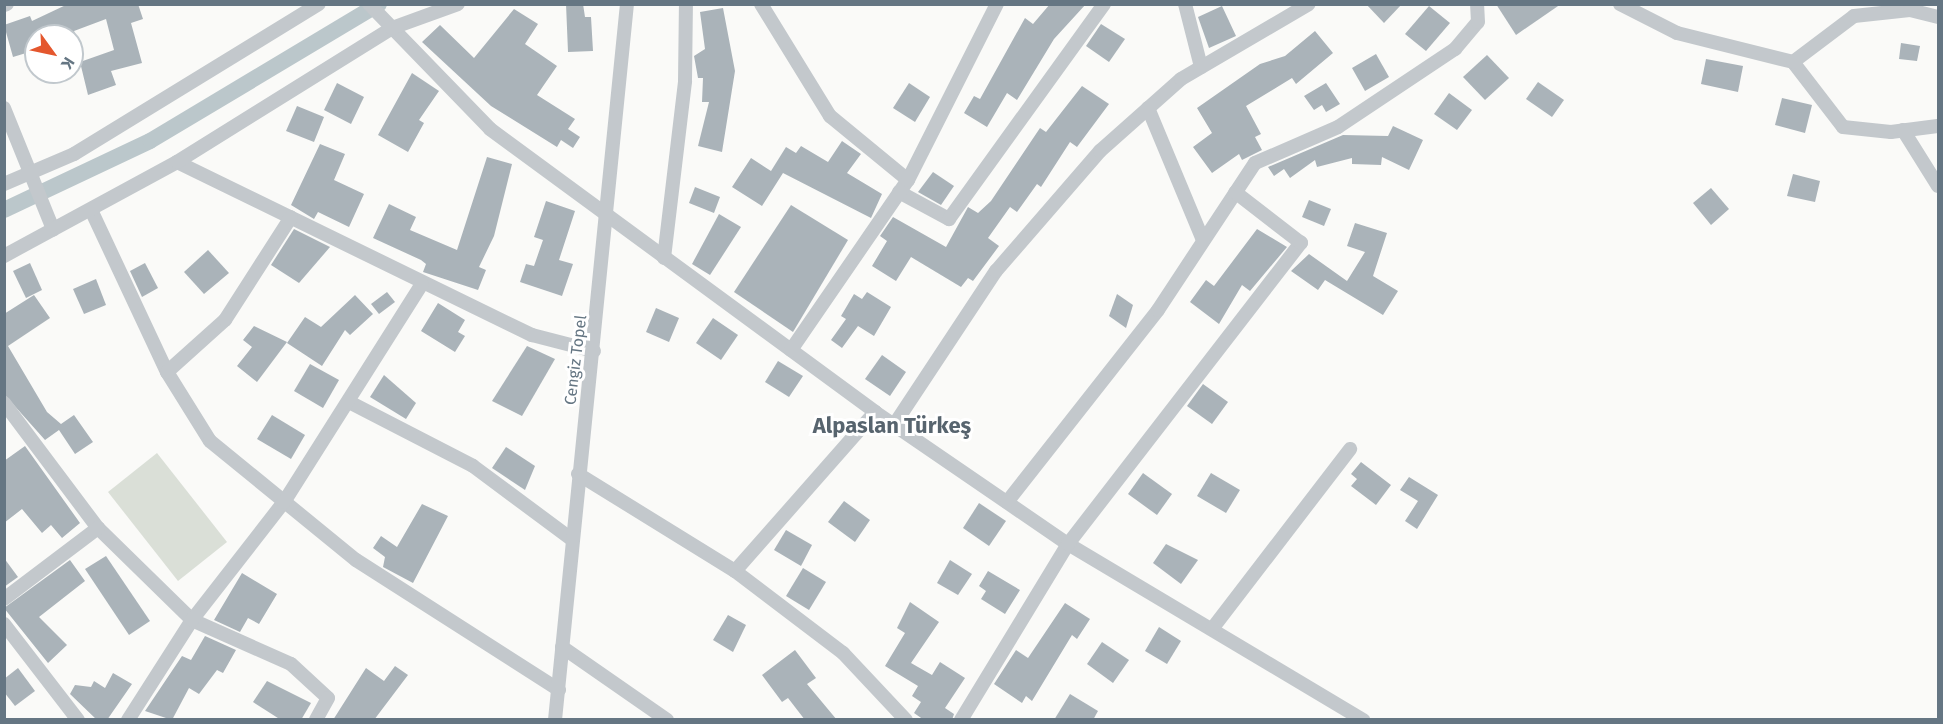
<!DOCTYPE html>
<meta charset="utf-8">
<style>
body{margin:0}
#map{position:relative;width:1943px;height:724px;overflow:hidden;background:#fafaf8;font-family:"Fira Sans",sans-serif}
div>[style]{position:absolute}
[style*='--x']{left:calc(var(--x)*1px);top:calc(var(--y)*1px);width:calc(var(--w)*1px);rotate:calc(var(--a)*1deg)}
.green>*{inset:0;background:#dadfd7}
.canal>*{height:16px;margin:-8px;padding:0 8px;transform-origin:8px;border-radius:8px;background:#bbc7cb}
.building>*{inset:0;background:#aab3b9}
.street>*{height:14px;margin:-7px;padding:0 7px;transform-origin:7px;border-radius:7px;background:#c3c8cc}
span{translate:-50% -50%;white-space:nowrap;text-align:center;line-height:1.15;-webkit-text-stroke:6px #fff;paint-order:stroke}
.street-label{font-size:16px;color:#657683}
.district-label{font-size:22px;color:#57646e;font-weight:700}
.frame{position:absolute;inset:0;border:6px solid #657683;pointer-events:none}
.north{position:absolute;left:24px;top:24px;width:60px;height:60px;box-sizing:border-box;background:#fff;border:2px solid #c1c8cd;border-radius:50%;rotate:123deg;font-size:16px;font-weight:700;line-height:24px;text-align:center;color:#657683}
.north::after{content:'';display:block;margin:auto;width:21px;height:27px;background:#e4572e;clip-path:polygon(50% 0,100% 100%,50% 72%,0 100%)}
</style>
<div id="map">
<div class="green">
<i style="clip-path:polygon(157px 453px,227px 542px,178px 581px,108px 492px)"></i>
</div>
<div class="canal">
<i style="--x:4;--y:210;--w:161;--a:-25.3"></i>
<i style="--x:150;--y:141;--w:267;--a:-30.9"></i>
</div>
<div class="building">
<i style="clip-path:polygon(68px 4px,138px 4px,143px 19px,131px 23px,142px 63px,111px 71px,116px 85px,88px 95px,80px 62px,114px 50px,106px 19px,74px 31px,76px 36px,36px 36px,36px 50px,13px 57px,4px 25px,30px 16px,32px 21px)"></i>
<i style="clip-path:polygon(566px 4px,583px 4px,585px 17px,591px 17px,593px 51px,568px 52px)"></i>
<i style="clip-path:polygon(1050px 4px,1086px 4px,1054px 39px,1017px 100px,1007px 93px,987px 127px,964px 113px,974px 96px,980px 99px,1025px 18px,1033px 24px)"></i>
<i style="clip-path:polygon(1366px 4px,1402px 4px,1384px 23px)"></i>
<i style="clip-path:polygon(1496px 4px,1561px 4px,1516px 35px)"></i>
<i style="clip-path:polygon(1222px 6px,1236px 36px,1209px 48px,1198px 17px)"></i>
<i style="clip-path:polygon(1429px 6px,1450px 23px,1426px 51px,1405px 34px)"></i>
<i style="clip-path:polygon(723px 8px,735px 71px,722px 152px,698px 146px,709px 102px,702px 102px,703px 78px,698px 78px,694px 56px,705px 49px,700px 12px)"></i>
<i style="clip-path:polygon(514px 9px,538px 24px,525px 44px,557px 66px,537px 95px,575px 119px,568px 129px,580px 137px,573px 148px,561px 140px,557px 147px,491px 106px,422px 42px,440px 25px,474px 58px)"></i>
<i style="clip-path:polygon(1101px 24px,1125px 39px,1109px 62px,1086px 46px)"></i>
<i style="clip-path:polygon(1315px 31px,1333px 53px,1296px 84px,1292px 78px,1246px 106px,1261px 134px,1255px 137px,1262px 150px,1242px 160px,1239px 154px,1212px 173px,1193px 147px,1212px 133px,1197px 108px,1260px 64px,1285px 56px)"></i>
<i style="clip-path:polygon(1901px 43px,1920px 46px,1917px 61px,1899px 59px)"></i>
<i style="clip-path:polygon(1376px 54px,1389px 77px,1365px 91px,1352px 68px)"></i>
<i style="clip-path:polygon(1487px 55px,1509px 78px,1485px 100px,1463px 77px)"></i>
<i style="clip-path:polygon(1706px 59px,1743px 66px,1738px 92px,1701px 84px)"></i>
<i style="clip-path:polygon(412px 73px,439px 91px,419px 120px,424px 123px,408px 152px,378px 135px)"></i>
<i style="clip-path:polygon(1538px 82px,1564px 100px,1552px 117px,1526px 99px)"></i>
<i style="clip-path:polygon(337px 83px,364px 97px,351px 124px,324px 110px)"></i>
<i style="clip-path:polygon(909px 83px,930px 97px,915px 122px,893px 108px)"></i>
<i style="clip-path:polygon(1326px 83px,1340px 104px,1326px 112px,1322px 105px,1314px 110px,1304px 96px)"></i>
<i style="clip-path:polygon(1082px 86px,1109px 104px,1077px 147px,1070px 142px,1041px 187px,1037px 184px,1017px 212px,1010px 207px,988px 238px,999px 246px,973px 281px,968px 278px,961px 287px,911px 257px,896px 281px,872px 266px,887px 241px,880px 236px,893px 217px,946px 247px,968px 207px,978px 213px,991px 201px,1040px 128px,1046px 132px)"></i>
<i style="clip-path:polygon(1449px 93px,1472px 110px,1457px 130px,1434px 114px)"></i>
<i style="clip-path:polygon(1782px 98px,1812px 105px,1805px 133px,1775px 125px)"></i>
<i style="clip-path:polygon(297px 106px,324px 117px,314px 142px,286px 131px)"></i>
<i style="clip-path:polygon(1393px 126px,1423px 140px,1409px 170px,1382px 157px,1381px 165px,1352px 164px,1352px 158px,1317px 167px,1315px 160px,1290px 178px,1284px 169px,1274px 176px,1268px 167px,1343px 135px,1388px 136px)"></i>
<i style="clip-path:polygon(842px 141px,861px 154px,847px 173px,882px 194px,871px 218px,783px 173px,762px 206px,732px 187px,751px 158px,771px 171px,786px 147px,796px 153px,801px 146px,828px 162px)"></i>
<i style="clip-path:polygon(320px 144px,345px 154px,334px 180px,364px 194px,349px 227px,318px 212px,314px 219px,291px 205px)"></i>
<i style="clip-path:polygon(487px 157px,512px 164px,494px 236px,479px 267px,486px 270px,478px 290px,423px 272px,426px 264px,421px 260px,373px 238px,389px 204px,416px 217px,410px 230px,457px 250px)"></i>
<i style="clip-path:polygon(933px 172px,954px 186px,941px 205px,918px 192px)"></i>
<i style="clip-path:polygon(1793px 174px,1820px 181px,1815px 202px,1787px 196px)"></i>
<i style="clip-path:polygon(695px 187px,720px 197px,714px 213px,689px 203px)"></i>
<i style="clip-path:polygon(1711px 188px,1729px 209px,1711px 225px,1693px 203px)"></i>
<i style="clip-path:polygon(1309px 200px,1331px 209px,1324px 226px,1302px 217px)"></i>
<i style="clip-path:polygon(546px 201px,575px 211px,559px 260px,573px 264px,562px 296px,520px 282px,526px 264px,534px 266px,543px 240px,534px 237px)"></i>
<i style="clip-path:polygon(791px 205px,848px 240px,793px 332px,734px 292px)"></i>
<i style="clip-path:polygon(719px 214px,741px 227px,710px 275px,692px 264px)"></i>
<i style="clip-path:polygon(1355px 223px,1387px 233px,1373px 276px,1398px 291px,1383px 315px,1325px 280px,1318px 290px,1291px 271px,1309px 254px,1347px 281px,1365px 252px,1347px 246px)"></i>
<i style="clip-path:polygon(294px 229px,330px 247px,299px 283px,271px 265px)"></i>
<i style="clip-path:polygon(1257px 229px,1287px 247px,1250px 291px,1242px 285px,1219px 324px,1190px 302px,1206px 280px,1214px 286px)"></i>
<i style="clip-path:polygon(208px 250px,229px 273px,204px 294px,184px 272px)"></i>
<i style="clip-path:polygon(30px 263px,42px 290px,26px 298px,13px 271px)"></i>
<i style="clip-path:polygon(145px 263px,158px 288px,142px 297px,130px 271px)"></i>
<i style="clip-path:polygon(96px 279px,106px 305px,84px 314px,73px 289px)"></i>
<i style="clip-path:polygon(387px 292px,395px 302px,379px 314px,371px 304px)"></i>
<i style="clip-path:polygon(867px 292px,891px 307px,874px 336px,858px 326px,842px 348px,831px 340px,846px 319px,841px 316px,854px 294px,862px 299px)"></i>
<i style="clip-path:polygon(1117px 294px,1133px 305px,1126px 328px,1109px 316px)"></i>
<i style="clip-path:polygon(34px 295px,50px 318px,8px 346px,47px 412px,61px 424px,74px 415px,93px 442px,75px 454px,59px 430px,45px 440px,4px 394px,4px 314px)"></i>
<i style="clip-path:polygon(355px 295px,373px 314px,350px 335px,345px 330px,322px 366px,287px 343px,305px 317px,321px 327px)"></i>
<i style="clip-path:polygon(438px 303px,465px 320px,458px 332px,465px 336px,455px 352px,421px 331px)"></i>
<i style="clip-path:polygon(656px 308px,679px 318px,669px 342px,646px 332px)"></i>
<i style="clip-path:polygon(713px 318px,738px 335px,721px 360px,696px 343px)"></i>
<i style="clip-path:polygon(254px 326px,287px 342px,257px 382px,237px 366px,252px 347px,243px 340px)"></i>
<i style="clip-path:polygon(527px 346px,555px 359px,522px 416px,492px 401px)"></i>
<i style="clip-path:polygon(882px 355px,906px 372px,890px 396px,865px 379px)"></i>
<i style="clip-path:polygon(778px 361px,803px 376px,789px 397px,765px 382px)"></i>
<i style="clip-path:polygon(310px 364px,339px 380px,323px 408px,294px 391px)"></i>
<i style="clip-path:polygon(384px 375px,416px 403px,406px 419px,370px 397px)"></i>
<i style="clip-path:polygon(1203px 384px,1228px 402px,1212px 424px,1187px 406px)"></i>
<i style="clip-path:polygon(272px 415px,305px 435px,291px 459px,257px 439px)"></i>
<i style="clip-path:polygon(25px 446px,80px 523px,62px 538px,51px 525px,42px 533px,22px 509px,4px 523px,4px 461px)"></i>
<i style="clip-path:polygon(506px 447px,535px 466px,525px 490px,492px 468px)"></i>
<i style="clip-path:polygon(1361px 462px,1391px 485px,1376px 505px,1351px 486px,1357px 479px,1351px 474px)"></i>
<i style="clip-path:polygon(1143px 473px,1172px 494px,1157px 515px,1128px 494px)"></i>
<i style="clip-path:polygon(1211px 473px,1240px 490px,1226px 513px,1197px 496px)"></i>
<i style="clip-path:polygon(1409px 477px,1438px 495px,1417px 529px,1405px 521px,1418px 501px,1400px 490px)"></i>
<i style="clip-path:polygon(844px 501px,870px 520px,855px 542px,828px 522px)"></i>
<i style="clip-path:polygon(979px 503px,1006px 521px,989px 546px,963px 528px)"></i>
<i style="clip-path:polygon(422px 504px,448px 516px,413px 583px,383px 567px,385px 557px,373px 548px,381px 536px,397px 547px)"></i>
<i style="clip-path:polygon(786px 530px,812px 545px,801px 566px,774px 550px)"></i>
<i style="clip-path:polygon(1166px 544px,1198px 560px,1181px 584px,1153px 563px)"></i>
<i style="clip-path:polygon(106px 556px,150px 621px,129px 635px,85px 569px)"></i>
<i style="clip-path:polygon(4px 558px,18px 577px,4px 587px)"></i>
<i style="clip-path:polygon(70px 560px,85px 581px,39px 617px,67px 645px,48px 663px,4px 608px)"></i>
<i style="clip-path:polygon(950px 560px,972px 574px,958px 595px,937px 583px)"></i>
<i style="clip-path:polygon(803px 568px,826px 582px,809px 610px,786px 596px)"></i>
<i style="clip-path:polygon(988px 571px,1020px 590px,1005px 614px,981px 599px,986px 591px,979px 586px)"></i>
<i style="clip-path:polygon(242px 573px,277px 594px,259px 624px,248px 618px,240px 632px,214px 620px)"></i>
<i style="clip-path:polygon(910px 602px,939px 622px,911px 663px,932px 675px,940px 662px,965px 678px,945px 708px,954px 714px,952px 720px,924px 720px,914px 713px,921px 702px,912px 696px,918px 686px,885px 666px,905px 633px,897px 628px)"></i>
<i style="clip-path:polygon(1065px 603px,1090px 619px,1077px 639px,1072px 635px,1032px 701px,1026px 696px,1022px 703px,994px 684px,1016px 650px,1028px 658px)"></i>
<i style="clip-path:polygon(728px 615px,746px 625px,733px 652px,713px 640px)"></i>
<i style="clip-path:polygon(1159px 627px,1181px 641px,1167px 664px,1145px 651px)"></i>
<i style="clip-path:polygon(205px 636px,236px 650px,223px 673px,217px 670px,199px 694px,189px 688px,172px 720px,145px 711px,182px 656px,191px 660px)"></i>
<i style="clip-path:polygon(1102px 642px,1129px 660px,1113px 683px,1087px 664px)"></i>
<i style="clip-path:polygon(795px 650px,816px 678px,807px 684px,837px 720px,805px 720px,788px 698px,782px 702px,762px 675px)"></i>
<i style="clip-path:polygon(395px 666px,408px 675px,374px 720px,333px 720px,366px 668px,384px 681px)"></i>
<i style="clip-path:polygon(18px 668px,35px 691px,15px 706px,4px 692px,4px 679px)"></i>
<i style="clip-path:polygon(113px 673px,132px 684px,107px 720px,97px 720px,70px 694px,75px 685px,91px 687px,94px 681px,105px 688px)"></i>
<i style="clip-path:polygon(267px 681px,311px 703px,301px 720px,281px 720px,253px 702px)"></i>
<i style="clip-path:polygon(1070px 694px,1098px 711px,1093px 720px,1054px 720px)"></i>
</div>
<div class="street">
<i style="--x:369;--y:4;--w:174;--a:45.9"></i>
<i style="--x:490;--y:129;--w:478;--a:36.3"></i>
<i style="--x:875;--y:412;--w:234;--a:34.4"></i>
<i style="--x:1068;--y:544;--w:344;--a:30.8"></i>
<i style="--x:761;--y:4;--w:132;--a:58.4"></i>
<i style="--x:830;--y:116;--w:101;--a:39.4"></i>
<i style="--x:1185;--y:4;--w:65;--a:75.7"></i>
<i style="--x:1620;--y:4;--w:64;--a:27"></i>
<i style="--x:1677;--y:33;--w:120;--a:14"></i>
<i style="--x:1793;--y:62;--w:82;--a:52.4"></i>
<i style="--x:1843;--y:127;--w:48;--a:5.9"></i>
<i style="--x:1891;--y:132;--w:47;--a:-7.3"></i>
<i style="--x:4;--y:5;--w:3;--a:-18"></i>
<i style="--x:1793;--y:62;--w:76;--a:-37"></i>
<i style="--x:1854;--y:16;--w:56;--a:-6.1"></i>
<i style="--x:1910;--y:10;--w:29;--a:14"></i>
<i style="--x:4;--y:108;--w:131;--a:68"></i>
<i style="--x:1148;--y:108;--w:143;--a:67.4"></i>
<i style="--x:1903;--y:130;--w:66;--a:58"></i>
<i style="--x:177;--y:162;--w:395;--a:26"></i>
<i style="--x:532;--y:335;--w:64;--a:14.5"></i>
<i style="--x:4;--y:184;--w:76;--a:-23.2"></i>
<i style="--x:74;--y:154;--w:287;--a:-31.5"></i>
<i style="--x:899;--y:192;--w:57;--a:28.4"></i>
<i style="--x:949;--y:219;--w:265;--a:-54.2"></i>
<i style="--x:92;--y:212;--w:177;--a:64.9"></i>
<i style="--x:167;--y:372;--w:81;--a:58.1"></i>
<i style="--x:210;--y:441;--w:188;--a:39.2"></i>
<i style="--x:356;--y:560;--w:241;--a:32.6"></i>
<i style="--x:4;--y:256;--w:197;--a:-28.5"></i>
<i style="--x:177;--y:162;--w:253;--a:-31.9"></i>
<i style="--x:392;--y:28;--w:70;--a:-20"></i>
<i style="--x:664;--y:258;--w:178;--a:-83.2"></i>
<i style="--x:685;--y:81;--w:77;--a:-89.3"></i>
<i style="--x:791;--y:350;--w:206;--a:-55.5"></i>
<i style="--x:908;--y:180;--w:197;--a:-63.2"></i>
<i style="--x:167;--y:372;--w:78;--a:-41.9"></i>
<i style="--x:225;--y:320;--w:122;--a:-57.3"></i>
<i style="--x:4;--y:403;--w:156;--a:53.1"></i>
<i style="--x:98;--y:528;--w:132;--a:44.4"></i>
<i style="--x:192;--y:620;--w:108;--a:24"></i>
<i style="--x:291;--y:664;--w:50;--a:42.6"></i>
<i style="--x:328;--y:698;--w:25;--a:119"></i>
<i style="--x:351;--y:403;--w:137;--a:27.3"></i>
<i style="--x:473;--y:466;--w:121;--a:36.6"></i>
<i style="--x:894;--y:425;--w:185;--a:-56.5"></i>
<i style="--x:996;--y:271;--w:159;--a:-49.1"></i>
<i style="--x:1100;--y:151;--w:108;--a:-41.6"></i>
<i style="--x:1181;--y:79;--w:148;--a:-30.4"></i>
<i style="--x:578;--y:474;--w:185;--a:31.7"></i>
<i style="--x:735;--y:571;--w:136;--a:37.2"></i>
<i style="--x:843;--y:653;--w:92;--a:46.8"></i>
<i style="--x:1007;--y:502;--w:244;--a:-51.8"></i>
<i style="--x:1158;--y:310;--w:176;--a:-56.6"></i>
<i style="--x:1255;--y:163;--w:90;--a:-23.4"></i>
<i style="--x:1338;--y:127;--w:141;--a:-33.7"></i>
<i style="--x:1455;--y:49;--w:35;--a:-50"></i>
<i style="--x:1478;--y:22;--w:18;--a:-93"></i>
<i style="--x:735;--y:571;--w:212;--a:-48.6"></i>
<i style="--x:4;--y:599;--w:118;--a:-37.1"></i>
<i style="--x:4;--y:624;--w:121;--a:52.4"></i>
<i style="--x:1212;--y:629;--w:227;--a:-52.5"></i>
<i style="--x:562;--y:647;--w:128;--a:34.8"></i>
<i style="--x:128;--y:720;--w:119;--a:-57.4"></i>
<i style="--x:192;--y:620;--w:150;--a:-52.1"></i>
<i style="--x:284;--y:502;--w:258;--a:-57.7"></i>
<i style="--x:555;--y:720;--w:720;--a:-84.26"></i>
<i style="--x:961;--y:720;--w:206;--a:-58.7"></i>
<i style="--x:1068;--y:544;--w:381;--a:-52.3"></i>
<i style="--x:1301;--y:243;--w:83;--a:-142.3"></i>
</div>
<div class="street-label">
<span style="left:576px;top:360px;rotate:-83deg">Cengiz Topel</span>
</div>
<div class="district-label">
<span style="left:892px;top:426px">Alpaslan Türkeş</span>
</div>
<div class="frame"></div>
<div class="north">K</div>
</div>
